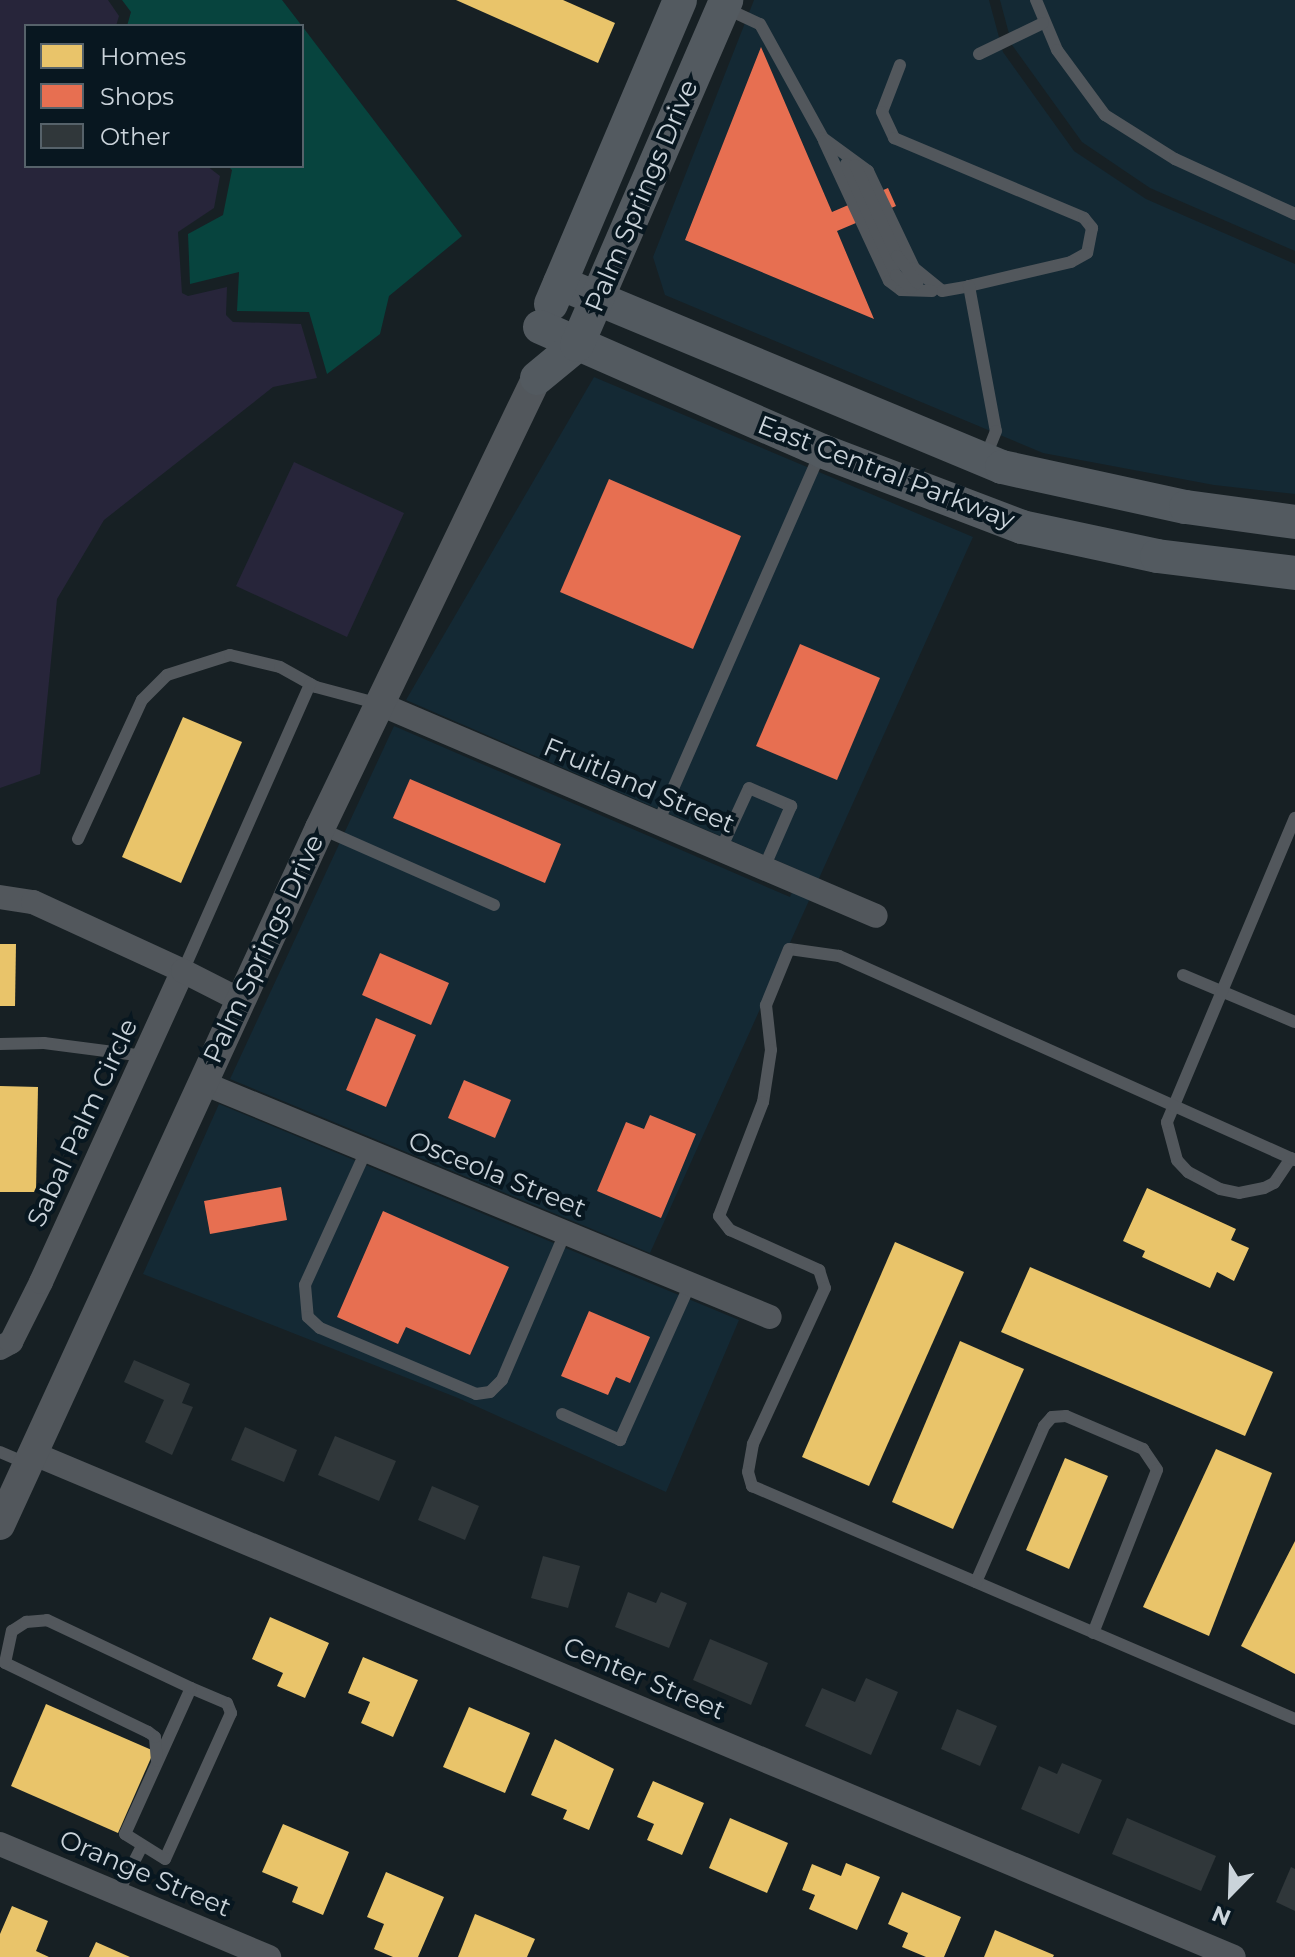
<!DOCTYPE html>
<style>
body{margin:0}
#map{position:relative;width:1295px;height:1957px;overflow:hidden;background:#172024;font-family:Montserrat,sans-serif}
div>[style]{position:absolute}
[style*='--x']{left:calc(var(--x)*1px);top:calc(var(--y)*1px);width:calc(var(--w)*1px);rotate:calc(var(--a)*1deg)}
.built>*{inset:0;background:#142934}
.green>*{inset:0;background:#27253a}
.water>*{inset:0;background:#07443e}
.homes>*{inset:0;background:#e9c46a}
.shops>*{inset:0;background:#e76f51}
.building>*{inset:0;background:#30373a}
.service>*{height:12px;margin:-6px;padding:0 6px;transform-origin:6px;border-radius:6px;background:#52575c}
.minor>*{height:24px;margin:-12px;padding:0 12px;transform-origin:12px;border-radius:12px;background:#52575c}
.tertiary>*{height:30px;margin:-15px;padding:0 15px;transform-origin:15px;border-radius:15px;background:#52575c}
.secondary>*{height:34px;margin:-17px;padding:0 17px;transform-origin:17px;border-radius:17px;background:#535a60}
span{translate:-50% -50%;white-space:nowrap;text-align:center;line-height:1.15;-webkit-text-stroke:8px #081720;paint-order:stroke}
.street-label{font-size:26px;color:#cad3da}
.legend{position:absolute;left:24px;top:24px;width:280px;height:144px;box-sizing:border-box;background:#081720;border:2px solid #56626a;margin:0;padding:10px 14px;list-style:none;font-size:24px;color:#cad3da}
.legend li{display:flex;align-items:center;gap:16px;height:40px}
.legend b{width:40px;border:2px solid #56626a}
.north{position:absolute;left:1191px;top:1853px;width:80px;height:80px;-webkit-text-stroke:6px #081720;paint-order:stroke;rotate:203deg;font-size:22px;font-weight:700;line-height:32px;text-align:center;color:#cad3da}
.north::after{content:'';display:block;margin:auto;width:28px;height:36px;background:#cad3da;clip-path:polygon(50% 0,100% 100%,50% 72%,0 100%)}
</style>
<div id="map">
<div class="built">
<i style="clip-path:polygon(754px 0,989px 0,1003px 52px,1074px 151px,1146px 199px,1295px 264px,1295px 494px,1214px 485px,1043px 453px,665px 295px,653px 257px)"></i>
<i style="clip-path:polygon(1000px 0,1295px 0,1295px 251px,1150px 188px,1082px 142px,1012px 45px)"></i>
<i style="clip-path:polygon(594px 377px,973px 537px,650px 1253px,230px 1079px,394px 726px,790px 897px,801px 871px,406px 700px)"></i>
<i style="clip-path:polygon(219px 1104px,739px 1320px,666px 1492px,458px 1398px,143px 1274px)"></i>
</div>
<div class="green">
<i style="clip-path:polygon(0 0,108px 0,119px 16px,116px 26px,26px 26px,26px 166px,207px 166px,220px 176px,214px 208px,178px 232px,182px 293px,188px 296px,227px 287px,226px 315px,233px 322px,301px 324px,317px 378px,273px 387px,104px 520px,57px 599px,40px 774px,0 788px)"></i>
<i style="clip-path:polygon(294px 462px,404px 513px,347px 637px,236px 586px)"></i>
</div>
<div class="water">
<i style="clip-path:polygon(122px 0,282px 0,302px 26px,127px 26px,131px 12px)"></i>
<i style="clip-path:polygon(302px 26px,462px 236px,389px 296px,380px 334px,327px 374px,309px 312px,237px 311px,239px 272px,190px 284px,188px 234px,223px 215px,232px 170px,228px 166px,302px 166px)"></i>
</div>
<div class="homes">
<i style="clip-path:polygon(456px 0,563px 0,615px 23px,598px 63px)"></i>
<i style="clip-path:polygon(183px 717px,242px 742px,181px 883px,122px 857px)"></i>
<i style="clip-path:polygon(0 944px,16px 944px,15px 1006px,0 1006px)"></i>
<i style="clip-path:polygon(0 1086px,38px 1087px,36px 1192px,0 1192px)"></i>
<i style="clip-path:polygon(1147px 1188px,1236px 1229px,1231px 1240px,1249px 1248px,1234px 1281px,1217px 1272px,1210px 1288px,1142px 1257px,1145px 1251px,1123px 1241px)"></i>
<i style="clip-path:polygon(895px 1242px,964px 1272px,869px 1486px,802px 1457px)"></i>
<i style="clip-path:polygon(1030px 1267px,1273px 1372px,1245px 1436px,1001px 1332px)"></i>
<i style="clip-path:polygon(960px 1341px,1024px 1369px,953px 1529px,892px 1502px)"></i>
<i style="clip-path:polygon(1216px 1449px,1272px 1473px,1209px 1636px,1143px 1607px)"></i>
<i style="clip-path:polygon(1065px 1458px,1108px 1476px,1069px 1569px,1026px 1550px)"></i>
<i style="clip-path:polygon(1295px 1541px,1295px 1674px,1241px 1646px)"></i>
<i style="clip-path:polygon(270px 1617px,329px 1643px,305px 1698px,277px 1686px,283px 1673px,252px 1659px)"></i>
<i style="clip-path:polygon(363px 1657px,418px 1680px,393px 1737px,361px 1723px,370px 1702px,348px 1693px)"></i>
<i style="clip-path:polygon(46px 1704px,154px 1751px,118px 1833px,11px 1786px)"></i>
<i style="clip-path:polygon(469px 1707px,530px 1733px,505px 1793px,443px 1767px)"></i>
<i style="clip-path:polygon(555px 1739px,614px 1769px,589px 1830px,563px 1819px,567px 1810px,531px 1795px)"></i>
<i style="clip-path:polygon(653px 1781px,704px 1803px,682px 1855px,647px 1840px,654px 1824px,637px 1817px)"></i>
<i style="clip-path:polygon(730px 1818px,788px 1843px,767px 1893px,709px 1868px)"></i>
<i style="clip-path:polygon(283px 1824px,349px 1852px,323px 1915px,292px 1902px,298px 1887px,262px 1872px)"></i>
<i style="clip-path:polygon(846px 1863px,880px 1877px,857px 1930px,809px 1909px,815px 1895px,802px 1890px,812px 1864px,841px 1876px)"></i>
<i style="clip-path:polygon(386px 1872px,444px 1897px,418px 1957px,393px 1957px,374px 1949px,384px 1924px,367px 1917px)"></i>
<i style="clip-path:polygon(902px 1892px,961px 1917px,944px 1957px,926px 1957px,902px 1947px,908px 1933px,888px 1924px)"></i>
<i style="clip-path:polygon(12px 1906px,48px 1921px,36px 1951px,49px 1957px,0 1957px,0 1934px)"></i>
<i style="clip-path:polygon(475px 1914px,535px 1939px,527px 1957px,458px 1957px)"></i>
<i style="clip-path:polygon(995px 1930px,1054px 1955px,1053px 1957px,984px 1957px)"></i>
<i style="clip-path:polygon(96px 1942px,130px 1957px,89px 1957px)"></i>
</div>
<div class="shops">
<i style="clip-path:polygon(761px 47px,832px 212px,888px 188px,896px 206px,837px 231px,874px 319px,685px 240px)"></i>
<i style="clip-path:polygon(609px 479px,741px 536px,693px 649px,560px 592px)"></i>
<i style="clip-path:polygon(800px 644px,880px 678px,837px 780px,756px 746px)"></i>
<i style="clip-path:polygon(410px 779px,561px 844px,545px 883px,393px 818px)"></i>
<i style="clip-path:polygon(380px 953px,449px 983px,431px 1025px,362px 995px)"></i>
<i style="clip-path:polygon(376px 1018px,416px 1035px,386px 1107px,346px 1090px)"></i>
<i style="clip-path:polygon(464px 1080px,511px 1100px,495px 1138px,448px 1118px)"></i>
<i style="clip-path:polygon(650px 1115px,696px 1134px,661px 1218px,597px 1191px,626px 1122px,644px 1129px)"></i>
<i style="clip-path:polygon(281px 1187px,287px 1220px,210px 1234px,204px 1201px)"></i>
<i style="clip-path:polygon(383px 1211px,509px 1267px,470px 1355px,406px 1327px,398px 1344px,337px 1317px)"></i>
<i style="clip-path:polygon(589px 1311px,650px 1337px,630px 1383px,616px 1377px,608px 1395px,561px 1376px)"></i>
</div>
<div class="building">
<i style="clip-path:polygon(134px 1360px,190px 1384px,182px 1403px,193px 1407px,172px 1455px,145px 1442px,164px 1400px,124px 1382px)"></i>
<i style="clip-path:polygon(245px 1427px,297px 1450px,284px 1482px,231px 1460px)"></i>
<i style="clip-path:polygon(335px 1436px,396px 1461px,379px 1501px,318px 1475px)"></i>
<i style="clip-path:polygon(432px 1486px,479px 1506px,465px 1540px,418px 1520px)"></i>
<i style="clip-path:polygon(543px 1556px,580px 1566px,568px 1608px,531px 1598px)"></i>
<i style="clip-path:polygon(628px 1592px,656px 1603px,661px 1592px,687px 1603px,669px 1648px,615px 1627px)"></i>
<i style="clip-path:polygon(710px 1639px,768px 1663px,751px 1705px,693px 1680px)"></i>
<i style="clip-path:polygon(866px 1678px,898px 1692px,871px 1755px,805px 1726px,822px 1688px,855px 1702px)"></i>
<i style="clip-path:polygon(957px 1709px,997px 1726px,980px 1766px,941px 1749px)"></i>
<i style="clip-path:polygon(1062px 1763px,1102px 1780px,1079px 1834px,1021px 1809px,1039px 1766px,1057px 1774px)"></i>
<i style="clip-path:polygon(1127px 1818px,1216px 1856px,1201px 1891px,1112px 1854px)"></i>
<i style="clip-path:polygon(1291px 1867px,1295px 1869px,1295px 1911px,1276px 1902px)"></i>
</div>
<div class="service">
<i style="--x:1036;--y:0;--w:54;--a:67.2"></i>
<i style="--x:1057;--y:50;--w:81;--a:53.6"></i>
<i style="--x:1105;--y:115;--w:83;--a:32.2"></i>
<i style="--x:1175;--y:159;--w:132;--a:24.6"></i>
<i style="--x:725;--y:8;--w:38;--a:25"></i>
<i style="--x:760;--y:24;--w:130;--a:61.1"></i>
<i style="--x:823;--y:138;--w:56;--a:36.3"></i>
<i style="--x:868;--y:171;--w:107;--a:64.6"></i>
<i style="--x:914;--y:268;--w:36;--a:39"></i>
<i style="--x:942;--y:291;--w:27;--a:-10"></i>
<i style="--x:979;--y:54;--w:71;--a:-25.8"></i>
<i style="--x:900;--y:65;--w:50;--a:111"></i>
<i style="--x:882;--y:112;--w:29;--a:65"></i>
<i style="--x:894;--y:138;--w:206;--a:22.8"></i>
<i style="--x:1084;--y:218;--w:13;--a:51"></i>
<i style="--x:1092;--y:228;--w:25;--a:101"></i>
<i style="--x:1087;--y:253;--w:18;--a:151"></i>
<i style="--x:1071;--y:262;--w:105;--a:166.8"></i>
<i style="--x:969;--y:286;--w:147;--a:79.5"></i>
<i style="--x:996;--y:431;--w:29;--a:112"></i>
<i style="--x:824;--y:141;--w:154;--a:65.1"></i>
<i style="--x:889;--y:281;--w:15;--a:37"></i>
<i style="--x:901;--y:290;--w:31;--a:2"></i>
<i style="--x:846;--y:164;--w:122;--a:65.8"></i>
<i style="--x:896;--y:275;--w:20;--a:41"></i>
<i style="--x:855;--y:165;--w:100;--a:65.2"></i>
<i style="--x:897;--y:256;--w:34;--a:53"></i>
<i style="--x:657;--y:825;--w:405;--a:-66.3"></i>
<i style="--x:322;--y:829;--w:188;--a:23.8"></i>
<i style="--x:78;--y:839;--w:153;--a:-65.3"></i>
<i style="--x:142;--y:700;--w:35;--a:-45"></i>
<i style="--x:167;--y:675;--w:66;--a:-17.6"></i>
<i style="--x:230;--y:655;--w:51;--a:13.5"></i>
<i style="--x:280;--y:667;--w:41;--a:29.1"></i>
<i style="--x:316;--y:687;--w:66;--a:14.9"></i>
<i style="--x:720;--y:851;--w:69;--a:-65.3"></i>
<i style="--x:749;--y:788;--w:46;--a:23.2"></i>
<i style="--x:791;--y:806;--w:70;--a:113.6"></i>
<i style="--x:183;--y:971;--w:314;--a:-66.1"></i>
<i style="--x:1183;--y:975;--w:121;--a:22.8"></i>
<i style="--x:0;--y:1044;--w:44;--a:-1.3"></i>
<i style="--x:44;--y:1043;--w:101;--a:7.4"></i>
<i style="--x:366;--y:1151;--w:147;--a:114.5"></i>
<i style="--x:305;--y:1285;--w:32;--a:85"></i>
<i style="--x:308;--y:1317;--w:16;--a:43"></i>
<i style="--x:320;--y:1328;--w:169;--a:22.9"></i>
<i style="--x:476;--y:1394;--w:14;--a:-8"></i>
<i style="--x:490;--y:1392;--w:17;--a:-45"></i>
<i style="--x:502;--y:1380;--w:160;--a:-66.8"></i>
<i style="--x:1291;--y:1158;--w:30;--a:124"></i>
<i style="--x:1274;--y:1183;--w:11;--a:153"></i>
<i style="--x:1264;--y:1188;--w:25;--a:169"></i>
<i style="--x:1239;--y:1193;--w:19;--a:-168"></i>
<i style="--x:1220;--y:1189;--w:36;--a:-152"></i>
<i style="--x:1188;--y:1172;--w:16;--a:-133"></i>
<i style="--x:1177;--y:1160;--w:39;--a:-105"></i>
<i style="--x:1167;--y:1122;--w:330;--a:-67.2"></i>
<i style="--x:1295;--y:1160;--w:500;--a:-155.9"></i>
<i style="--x:839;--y:956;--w:50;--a:-172"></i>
<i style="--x:789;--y:949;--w:61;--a:112.3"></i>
<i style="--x:766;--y:1005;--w:45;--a:83.7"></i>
<i style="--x:771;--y:1050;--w:53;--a:98.7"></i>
<i style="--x:763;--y:1102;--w:122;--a:111.1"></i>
<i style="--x:719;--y:1216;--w:18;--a:52"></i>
<i style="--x:730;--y:1230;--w:98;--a:24.2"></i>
<i style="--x:819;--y:1270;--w:19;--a:72"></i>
<i style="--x:825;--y:1288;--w:172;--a:114.8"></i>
<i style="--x:753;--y:1444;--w:28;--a:100"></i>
<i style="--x:748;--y:1472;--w:15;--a:74"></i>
<i style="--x:752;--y:1486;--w:591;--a:23.22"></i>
<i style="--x:562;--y:1414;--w:64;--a:24.1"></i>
<i style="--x:620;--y:1440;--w:171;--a:-65.8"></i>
<i style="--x:0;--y:1452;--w:28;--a:23"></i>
<i style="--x:976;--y:1582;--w:170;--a:-66.4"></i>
<i style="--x:1044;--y:1426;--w:12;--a:-48"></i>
<i style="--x:1052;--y:1417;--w:14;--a:-4"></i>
<i style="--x:1066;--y:1416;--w:84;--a:23.2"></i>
<i style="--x:1143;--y:1449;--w:25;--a:56"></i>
<i style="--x:1157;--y:1470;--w:175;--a:111.4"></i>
<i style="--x:191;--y:1688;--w:39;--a:23"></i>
<i style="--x:227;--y:1703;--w:11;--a:68"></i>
<i style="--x:231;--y:1713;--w:160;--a:114.3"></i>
<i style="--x:165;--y:1859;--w:47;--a:-148"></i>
<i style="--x:125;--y:1834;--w:160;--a:-65.7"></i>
<i style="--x:157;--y:1761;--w:24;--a:-95"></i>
<i style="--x:155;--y:1737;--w:9;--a:-144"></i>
<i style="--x:148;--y:1732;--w:159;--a:-154.2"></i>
<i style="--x:5;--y:1663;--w:33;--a:-78"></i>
<i style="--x:12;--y:1631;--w:17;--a:-33"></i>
<i style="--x:26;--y:1622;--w:21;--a:-5"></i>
<i style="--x:47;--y:1620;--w:159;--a:25.3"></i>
<i style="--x:118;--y:1893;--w:51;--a:-62.9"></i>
</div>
<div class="minor">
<i style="--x:380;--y:704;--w:539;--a:23.14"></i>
<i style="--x:0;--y:897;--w:33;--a:9"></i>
<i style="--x:33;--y:902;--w:165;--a:24.7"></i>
<i style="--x:203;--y:1083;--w:613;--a:22.43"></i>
<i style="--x:0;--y:1348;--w:13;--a:-29"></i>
<i style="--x:11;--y:1342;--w:67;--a:-63.4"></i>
<i style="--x:41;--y:1282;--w:342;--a:-65.5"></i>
<i style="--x:183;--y:971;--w:64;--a:27"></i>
<i style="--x:32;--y:1453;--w:1303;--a:22.75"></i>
<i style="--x:0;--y:1844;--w:292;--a:22.8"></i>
</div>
<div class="tertiary">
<i style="--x:0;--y:1525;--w:767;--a:-65.34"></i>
<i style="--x:320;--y:828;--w:500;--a:-64.3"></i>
</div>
<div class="secondary">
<i style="--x:560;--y:283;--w:479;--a:22.6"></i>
<i style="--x:1002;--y:467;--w:188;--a:12.3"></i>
<i style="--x:1186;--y:507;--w:110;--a:7.8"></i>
<i style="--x:551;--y:304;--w:330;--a:-67"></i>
<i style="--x:540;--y:327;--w:308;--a:23.7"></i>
<i style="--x:822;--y:451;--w:214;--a:20.8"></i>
<i style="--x:1022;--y:527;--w:138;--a:12.1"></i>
<i style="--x:1157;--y:556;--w:139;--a:7"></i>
<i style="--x:537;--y:378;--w:52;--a:-39.5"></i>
<i style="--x:577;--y:345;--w:376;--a:-66.6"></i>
</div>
<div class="street-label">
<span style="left:642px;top:196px;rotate:-67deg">Palm Springs Drive</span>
<span style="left:886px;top:473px;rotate:21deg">East Central Parkway</span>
<span style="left:639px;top:786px;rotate:23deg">Fruitland Street</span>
<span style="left:264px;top:949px;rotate:-65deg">Palm Springs Drive</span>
<span style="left:83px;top:1123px;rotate:-65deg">Sabal Palm Circle</span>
<span style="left:497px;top:1175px;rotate:22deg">Osceola Street</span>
<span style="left:644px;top:1679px;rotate:23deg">Center Street</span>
<span style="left:145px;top:1874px;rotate:23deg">Orange Street</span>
</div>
<ul class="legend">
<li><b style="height:22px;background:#e9c46a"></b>Homes</li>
<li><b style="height:22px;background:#e76f51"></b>Shops</li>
<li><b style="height:22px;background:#30373a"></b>Other</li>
</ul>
<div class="north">N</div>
</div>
